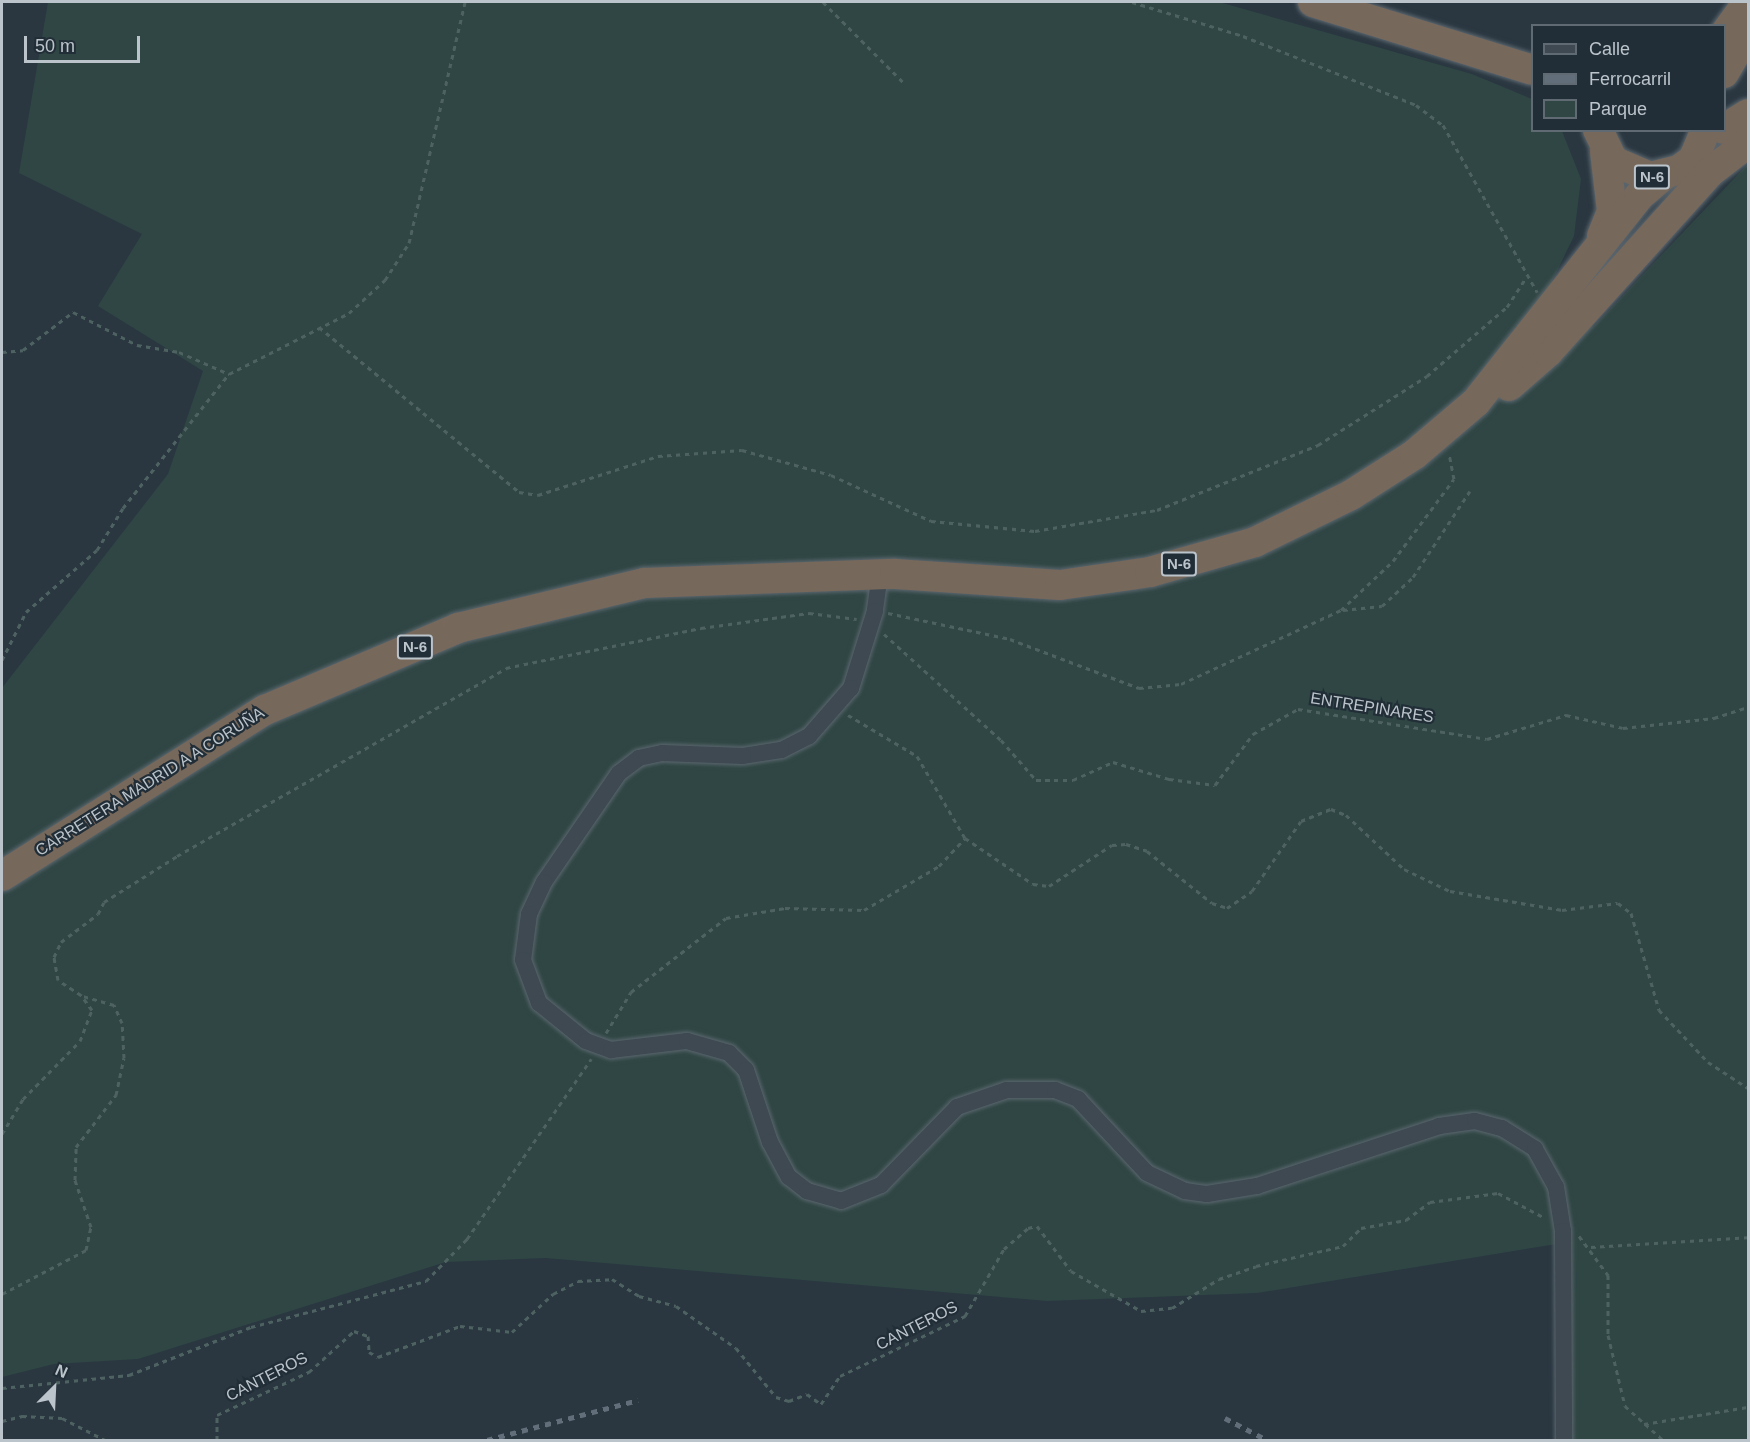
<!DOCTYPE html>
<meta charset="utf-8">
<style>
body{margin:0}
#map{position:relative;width:1750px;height:1442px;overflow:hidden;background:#2a3741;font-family:Helvetica,sans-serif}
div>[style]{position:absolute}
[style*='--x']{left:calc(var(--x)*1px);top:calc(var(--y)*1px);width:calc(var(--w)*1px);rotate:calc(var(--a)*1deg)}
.green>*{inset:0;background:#2f4644}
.path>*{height:3px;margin-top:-1.5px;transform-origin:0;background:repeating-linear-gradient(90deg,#4e6262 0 4.5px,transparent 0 9px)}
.roads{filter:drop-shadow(0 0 2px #5c676f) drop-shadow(0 0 2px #5c676f)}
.street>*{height:16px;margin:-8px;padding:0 8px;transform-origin:8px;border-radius:8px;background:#3e4951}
.highway>*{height:30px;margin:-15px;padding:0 15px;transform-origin:15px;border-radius:15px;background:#77685c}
.rail>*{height:4.5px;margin-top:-2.25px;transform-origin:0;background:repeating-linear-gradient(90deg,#626f7a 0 6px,transparent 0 12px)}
span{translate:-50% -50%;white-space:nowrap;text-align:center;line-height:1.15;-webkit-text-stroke:4.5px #222e37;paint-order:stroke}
.shield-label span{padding:2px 4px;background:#222e37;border:2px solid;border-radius:4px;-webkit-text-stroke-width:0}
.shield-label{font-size:15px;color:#bbc4cb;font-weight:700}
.street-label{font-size:16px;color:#bbc4cb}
.frame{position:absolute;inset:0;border:3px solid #bbc4cb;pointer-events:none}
.legend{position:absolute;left:1531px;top:24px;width:195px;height:108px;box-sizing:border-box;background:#222e37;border:2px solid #5f6a72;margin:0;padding:8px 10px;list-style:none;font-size:18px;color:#bbc4cb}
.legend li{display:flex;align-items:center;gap:12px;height:30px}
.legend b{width:30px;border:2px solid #5f6a72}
.north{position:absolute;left:24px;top:1358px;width:60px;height:60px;-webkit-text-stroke:4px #222e37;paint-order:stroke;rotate:24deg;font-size:16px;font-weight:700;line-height:24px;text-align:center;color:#bbc4cb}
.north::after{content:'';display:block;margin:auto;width:21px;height:27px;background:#bbc4cb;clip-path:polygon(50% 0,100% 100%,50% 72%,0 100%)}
.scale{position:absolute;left:24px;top:36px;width:116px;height:27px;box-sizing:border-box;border:3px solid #bbc4cb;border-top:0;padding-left:8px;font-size:18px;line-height:21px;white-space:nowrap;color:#bbc4cb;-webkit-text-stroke:4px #222e37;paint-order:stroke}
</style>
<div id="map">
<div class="green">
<i style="clip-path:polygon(48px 2px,1219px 2px,1472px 74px,1532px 99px,1532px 130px,1562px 131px,1581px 179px,1574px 236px,1547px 292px,1593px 327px,1748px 164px,1748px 1440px,1569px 1440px,1563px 1243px,1257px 1293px,1047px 1301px,546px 1258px,446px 1262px,138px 1359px,54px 1364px,2px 1377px,2px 688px,168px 474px,203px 371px,98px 306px,142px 234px,19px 173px)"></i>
</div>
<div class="path">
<i style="--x:823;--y:2;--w:113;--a:45"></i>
<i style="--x:1132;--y:2;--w:116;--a:17"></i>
<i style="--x:1243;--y:36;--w:186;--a:21.7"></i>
<i style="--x:1416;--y:105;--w:34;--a:37"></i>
<i style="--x:1443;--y:125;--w:192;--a:60.6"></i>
<i style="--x:319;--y:327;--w:259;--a:39.5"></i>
<i style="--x:519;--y:492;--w:19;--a:9"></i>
<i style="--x:538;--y:495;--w:126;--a:-18"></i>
<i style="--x:658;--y:456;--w:84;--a:-4.1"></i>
<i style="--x:742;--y:450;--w:92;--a:15.7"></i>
<i style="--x:831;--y:475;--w:110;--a:24.7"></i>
<i style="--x:931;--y:521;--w:104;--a:5.5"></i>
<i style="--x:1035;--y:531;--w:124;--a:-9.8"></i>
<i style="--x:1157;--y:510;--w:174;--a:-22"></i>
<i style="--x:1318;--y:445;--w:129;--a:-32.3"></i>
<i style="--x:1427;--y:376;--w:106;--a:-40.8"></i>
<i style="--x:1507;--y:307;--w:33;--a:-57"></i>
<i style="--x:2;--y:352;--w:21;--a:-5"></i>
<i style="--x:23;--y:350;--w:63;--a:-37.2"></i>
<i style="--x:73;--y:312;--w:72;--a:27.3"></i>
<i style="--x:137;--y:345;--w:43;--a:9.5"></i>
<i style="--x:179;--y:352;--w:55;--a:23.7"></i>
<i style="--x:1343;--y:610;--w:39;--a:-6"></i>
<i style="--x:1382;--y:606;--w:42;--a:-43.1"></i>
<i style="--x:1413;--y:577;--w:103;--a:-56.5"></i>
<i style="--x:888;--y:613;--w:125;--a:12"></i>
<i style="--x:1010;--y:639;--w:138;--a:20.8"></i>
<i style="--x:1139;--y:688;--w:42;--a:-5.4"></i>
<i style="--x:1181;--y:684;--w:176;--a:-24.8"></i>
<i style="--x:1341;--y:610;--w:71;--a:-43.3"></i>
<i style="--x:1393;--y:561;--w:102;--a:-53.4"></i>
<i style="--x:1454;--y:479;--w:25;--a:-101"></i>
<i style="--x:884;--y:634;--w:158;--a:42.2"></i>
<i style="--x:1001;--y:740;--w:53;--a:48.8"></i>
<i style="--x:1036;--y:780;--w:37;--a:0"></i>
<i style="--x:1073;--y:780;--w:44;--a:-24.2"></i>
<i style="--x:1113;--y:762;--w:59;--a:16.9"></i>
<i style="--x:1169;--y:779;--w:46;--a:7.4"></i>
<i style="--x:1215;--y:785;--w:64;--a:-53.3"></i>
<i style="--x:1253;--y:734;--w:51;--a:-29.1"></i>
<i style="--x:1298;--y:709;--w:191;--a:9"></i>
<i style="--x:1487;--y:739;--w:83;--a:-16.9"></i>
<i style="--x:1566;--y:715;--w:58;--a:12.8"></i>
<i style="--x:1623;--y:728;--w:92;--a:-6.3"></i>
<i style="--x:1714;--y:718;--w:36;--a:-18"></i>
<i style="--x:2;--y:660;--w:54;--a:-63.4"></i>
<i style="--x:26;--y:612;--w:94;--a:-41.1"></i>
<i style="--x:97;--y:550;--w:49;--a:-58.2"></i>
<i style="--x:123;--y:508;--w:171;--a:-51.7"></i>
<i style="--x:229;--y:374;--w:135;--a:-26.9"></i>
<i style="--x:349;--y:313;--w:49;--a:-42.5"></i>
<i style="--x:385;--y:280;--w:44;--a:-57"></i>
<i style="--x:409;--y:243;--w:247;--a:-76.9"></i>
<i style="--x:848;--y:715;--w:80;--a:30.7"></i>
<i style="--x:917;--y:756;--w:95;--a:59.7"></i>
<i style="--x:965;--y:838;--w:82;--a:34.1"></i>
<i style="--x:1033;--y:884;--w:16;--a:7"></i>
<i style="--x:1049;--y:886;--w:75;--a:-33.1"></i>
<i style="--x:1112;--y:845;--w:14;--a:-4"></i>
<i style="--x:1126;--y:844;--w:22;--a:18"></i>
<i style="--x:1147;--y:851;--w:83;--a:38.7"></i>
<i style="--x:1212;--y:903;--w:16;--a:18"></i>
<i style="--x:1227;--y:908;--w:30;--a:-34"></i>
<i style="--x:1252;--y:891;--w:85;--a:-55"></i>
<i style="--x:1301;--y:821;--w:32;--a:-22"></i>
<i style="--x:1331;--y:809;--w:16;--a:22"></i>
<i style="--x:1346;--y:815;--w:79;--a:43"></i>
<i style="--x:1404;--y:869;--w:51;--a:25.6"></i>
<i style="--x:1450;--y:891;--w:114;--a:9.6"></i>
<i style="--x:1562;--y:910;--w:56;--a:-7.1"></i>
<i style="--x:1618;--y:903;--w:16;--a:38"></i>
<i style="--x:1631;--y:913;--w:101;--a:73.9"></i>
<i style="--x:1659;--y:1010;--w:71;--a:46.7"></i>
<i style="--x:1708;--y:1062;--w:48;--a:33"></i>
<i style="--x:606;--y:1033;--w:48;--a:-58.6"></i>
<i style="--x:631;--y:992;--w:120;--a:-37.9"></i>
<i style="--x:726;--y:918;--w:60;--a:-9.6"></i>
<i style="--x:785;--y:908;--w:79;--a:1.5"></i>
<i style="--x:864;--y:910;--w:87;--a:-30.4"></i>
<i style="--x:939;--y:866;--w:38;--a:-47"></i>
<i style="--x:2;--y:1134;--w:41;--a:-59"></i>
<i style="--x:23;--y:1099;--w:81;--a:-45.5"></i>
<i style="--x:80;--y:1041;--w:33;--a:-69"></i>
<i style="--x:92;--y:1010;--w:19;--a:-126"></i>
<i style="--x:81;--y:995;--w:27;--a:-147"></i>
<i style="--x:58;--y:980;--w:23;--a:-100"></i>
<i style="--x:54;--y:957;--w:17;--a:-65"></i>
<i style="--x:61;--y:942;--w:46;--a:-37.1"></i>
<i style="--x:98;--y:914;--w:13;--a:-63"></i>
<i style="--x:104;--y:902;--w:86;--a:-32.2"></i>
<i style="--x:177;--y:856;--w:379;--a:-29.7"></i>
<i style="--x:506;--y:668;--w:199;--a:-11.6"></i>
<i style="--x:701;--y:628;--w:109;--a:-7.9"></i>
<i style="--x:809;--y:613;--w:48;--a:7.1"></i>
<i style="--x:1579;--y:1236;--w:49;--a:53.4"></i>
<i style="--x:1608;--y:1275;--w:60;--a:90"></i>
<i style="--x:1608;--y:1335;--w:73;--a:76.5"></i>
<i style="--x:1625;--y:1406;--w:51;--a:41.8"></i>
<i style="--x:1591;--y:1247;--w:157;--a:-3.6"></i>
<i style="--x:2;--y:1294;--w:95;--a:-27.6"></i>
<i style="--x:86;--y:1250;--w:24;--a:-78"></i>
<i style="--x:91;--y:1227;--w:50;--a:-108.8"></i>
<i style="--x:75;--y:1180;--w:33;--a:-88"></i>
<i style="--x:76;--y:1147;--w:66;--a:-52.4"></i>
<i style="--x:116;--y:1095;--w:38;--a:-78"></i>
<i style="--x:124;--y:1058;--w:35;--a:-93"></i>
<i style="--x:122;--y:1023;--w:20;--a:-114"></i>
<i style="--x:114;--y:1005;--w:32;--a:-164"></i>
<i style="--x:2;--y:1388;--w:128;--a:-5.8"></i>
<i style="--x:129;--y:1375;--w:131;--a:-21.5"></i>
<i style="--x:251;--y:1327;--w:181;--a:-14.7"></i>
<i style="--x:426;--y:1281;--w:59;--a:-45.7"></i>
<i style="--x:467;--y:1239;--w:219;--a:-55.4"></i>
<i style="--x:2;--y:1421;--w:21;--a:-14"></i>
<i style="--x:22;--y:1416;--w:40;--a:2.9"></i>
<i style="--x:62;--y:1418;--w:48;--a:27.1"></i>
<i style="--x:1644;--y:1424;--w:105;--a:-9.3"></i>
<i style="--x:217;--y:1440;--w:25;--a:-90"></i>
<i style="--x:217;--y:1415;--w:102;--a:-25.1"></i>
<i style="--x:309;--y:1372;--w:61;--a:-42.3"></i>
<i style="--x:354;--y:1331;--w:15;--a:20"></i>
<i style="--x:368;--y:1336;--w:16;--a:86"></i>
<i style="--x:369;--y:1352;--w:10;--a:29"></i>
<i style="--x:378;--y:1357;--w:88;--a:-20.7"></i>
<i style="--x:460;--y:1326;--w:52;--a:6.6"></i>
<i style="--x:512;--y:1332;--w:56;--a:-42.8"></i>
<i style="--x:553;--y:1294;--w:28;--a:-27"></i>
<i style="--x:578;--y:1281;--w:34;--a:-3"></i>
<i style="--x:612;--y:1279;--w:32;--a:32"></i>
<i style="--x:639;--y:1296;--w:38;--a:15"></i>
<i style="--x:676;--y:1306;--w:73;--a:35"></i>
<i style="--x:736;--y:1348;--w:63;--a:50.8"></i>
<i style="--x:776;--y:1397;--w:14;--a:17"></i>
<i style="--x:789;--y:1401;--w:19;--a:-21"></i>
<i style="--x:807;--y:1394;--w:17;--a:36"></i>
<i style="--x:821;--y:1404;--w:34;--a:-56"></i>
<i style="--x:840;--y:1376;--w:139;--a:-25.6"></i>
<i style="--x:965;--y:1316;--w:78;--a:-59.8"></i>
<i style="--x:1004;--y:1249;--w:32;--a:-41"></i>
<i style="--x:1028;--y:1228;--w:9;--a:-13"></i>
<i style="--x:1037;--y:1226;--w:56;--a:52.9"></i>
<i style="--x:1071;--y:1271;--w:81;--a:29.7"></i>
<i style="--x:1141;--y:1311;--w:31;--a:-6"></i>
<i style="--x:1172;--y:1308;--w:55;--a:-31.7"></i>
<i style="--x:1219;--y:1279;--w:39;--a:-19"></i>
<i style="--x:1256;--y:1266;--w:89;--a:-12.9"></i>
<i style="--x:1343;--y:1246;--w:25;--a:-45"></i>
<i style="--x:1361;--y:1228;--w:46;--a:-10.1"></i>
<i style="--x:1406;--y:1220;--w:30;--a:-37"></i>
<i style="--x:1430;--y:1202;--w:69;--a:-7.5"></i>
<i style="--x:1498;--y:1193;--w:53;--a:28"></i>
</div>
<div class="roads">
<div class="street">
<i style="--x:880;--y:574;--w:37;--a:98"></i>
<i style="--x:875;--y:611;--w:81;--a:107.3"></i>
<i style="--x:851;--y:688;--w:64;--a:131.2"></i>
<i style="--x:809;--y:736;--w:31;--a:153"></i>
<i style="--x:781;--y:750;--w:38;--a:171"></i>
<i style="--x:743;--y:756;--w:81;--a:-177.9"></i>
<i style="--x:662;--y:753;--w:24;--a:168"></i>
<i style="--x:639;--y:758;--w:25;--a:143"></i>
<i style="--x:619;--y:773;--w:132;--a:124.5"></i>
<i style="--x:544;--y:882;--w:35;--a:115"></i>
<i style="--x:529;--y:914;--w:46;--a:97.4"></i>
<i style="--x:523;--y:960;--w:46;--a:69.6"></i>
<i style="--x:539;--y:1003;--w:60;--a:39"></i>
<i style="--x:586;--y:1041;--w:27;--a:20"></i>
<i style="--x:611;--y:1050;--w:77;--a:-6.8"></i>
<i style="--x:687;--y:1041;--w:44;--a:15.9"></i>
<i style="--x:729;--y:1053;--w:24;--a:45"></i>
<i style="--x:746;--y:1070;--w:76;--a:71.6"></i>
<i style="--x:770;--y:1142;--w:40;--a:62"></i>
<i style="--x:789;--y:1177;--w:23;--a:38"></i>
<i style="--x:807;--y:1191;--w:35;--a:16"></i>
<i style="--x:841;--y:1201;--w:43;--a:-21.8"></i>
<i style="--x:881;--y:1185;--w:109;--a:-45.7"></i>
<i style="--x:957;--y:1107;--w:53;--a:-18.8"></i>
<i style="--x:1007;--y:1090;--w:48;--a:0"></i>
<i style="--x:1055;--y:1090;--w:25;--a:21"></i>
<i style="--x:1078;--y:1099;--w:101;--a:47"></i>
<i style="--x:1147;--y:1173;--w:42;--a:25.3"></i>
<i style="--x:1185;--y:1191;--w:22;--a:8"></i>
<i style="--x:1207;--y:1194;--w:51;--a:-9.1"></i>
<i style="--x:1257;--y:1186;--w:192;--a:-18.2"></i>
<i style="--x:1439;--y:1126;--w:36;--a:-8"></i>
<i style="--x:1475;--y:1121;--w:28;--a:15"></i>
<i style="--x:1502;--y:1128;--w:39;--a:32"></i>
<i style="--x:1535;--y:1149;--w:43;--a:61.1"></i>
<i style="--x:1556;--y:1187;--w:45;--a:81"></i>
<i style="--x:1563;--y:1231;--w:209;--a:89.7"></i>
</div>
<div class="highway">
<i style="--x:1313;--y:2;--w:229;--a:17.2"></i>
<i style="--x:1724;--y:35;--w:41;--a:-54"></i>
<i style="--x:1724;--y:73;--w:48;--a:-59.7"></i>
<i style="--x:1724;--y:129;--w:28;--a:-32"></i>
<i style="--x:1598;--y:130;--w:34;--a:64"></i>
<i style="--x:1613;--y:161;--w:40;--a:23.4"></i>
<i style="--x:1650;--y:177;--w:30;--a:-14"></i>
<i style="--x:1679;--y:170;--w:17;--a:-36"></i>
<i style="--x:1693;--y:160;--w:33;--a:-67"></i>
<i style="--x:1602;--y:236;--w:27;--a:-68"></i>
<i style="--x:1612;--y:211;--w:60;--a:-96.7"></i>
<i style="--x:1509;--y:386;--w:52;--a:-41.1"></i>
<i style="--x:1548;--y:352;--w:242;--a:-48"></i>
<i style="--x:1710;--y:172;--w:48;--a:-37.3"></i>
<i style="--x:2;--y:876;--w:311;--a:-32.3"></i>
<i style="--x:265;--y:710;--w:210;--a:-23"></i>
<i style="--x:458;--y:628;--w:191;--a:-13.6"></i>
<i style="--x:644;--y:583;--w:251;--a:-2.1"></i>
<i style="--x:895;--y:574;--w:165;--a:3.8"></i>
<i style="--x:1060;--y:585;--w:91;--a:-8.2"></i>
<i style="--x:1150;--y:572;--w:109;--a:-15.9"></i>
<i style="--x:1255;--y:542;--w:107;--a:-26.1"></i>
<i style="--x:1351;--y:495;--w:76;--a:-32.6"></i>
<i style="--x:1415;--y:454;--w:80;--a:-40.4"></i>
<i style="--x:1476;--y:402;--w:263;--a:-51.6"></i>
<i style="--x:1639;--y:196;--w:31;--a:-40"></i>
</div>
</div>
<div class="rail">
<i style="--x:1225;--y:1418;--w:47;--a:27.6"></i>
<i style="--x:487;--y:1440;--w:156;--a:-14.8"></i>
</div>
<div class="shield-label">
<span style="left:1652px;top:177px">N-6</span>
<span style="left:1179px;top:564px">N-6</span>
<span style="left:415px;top:647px">N-6</span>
</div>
<div class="street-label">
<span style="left:1372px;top:708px;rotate:9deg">ENTREPINARES</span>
<span style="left:150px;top:782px;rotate:-32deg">CARRETERA MADRID A A CORUÑA</span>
<span style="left:917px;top:1326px;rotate:-27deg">CANTEROS</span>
<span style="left:267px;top:1377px;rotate:-27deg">CANTEROS</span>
</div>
<div class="frame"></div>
<ul class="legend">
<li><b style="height:8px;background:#3e4951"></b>Calle</li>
<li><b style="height:8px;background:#626f7a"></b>Ferrocarril</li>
<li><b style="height:16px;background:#2f4644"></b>Parque</li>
</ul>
<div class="north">N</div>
<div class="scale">50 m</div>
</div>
